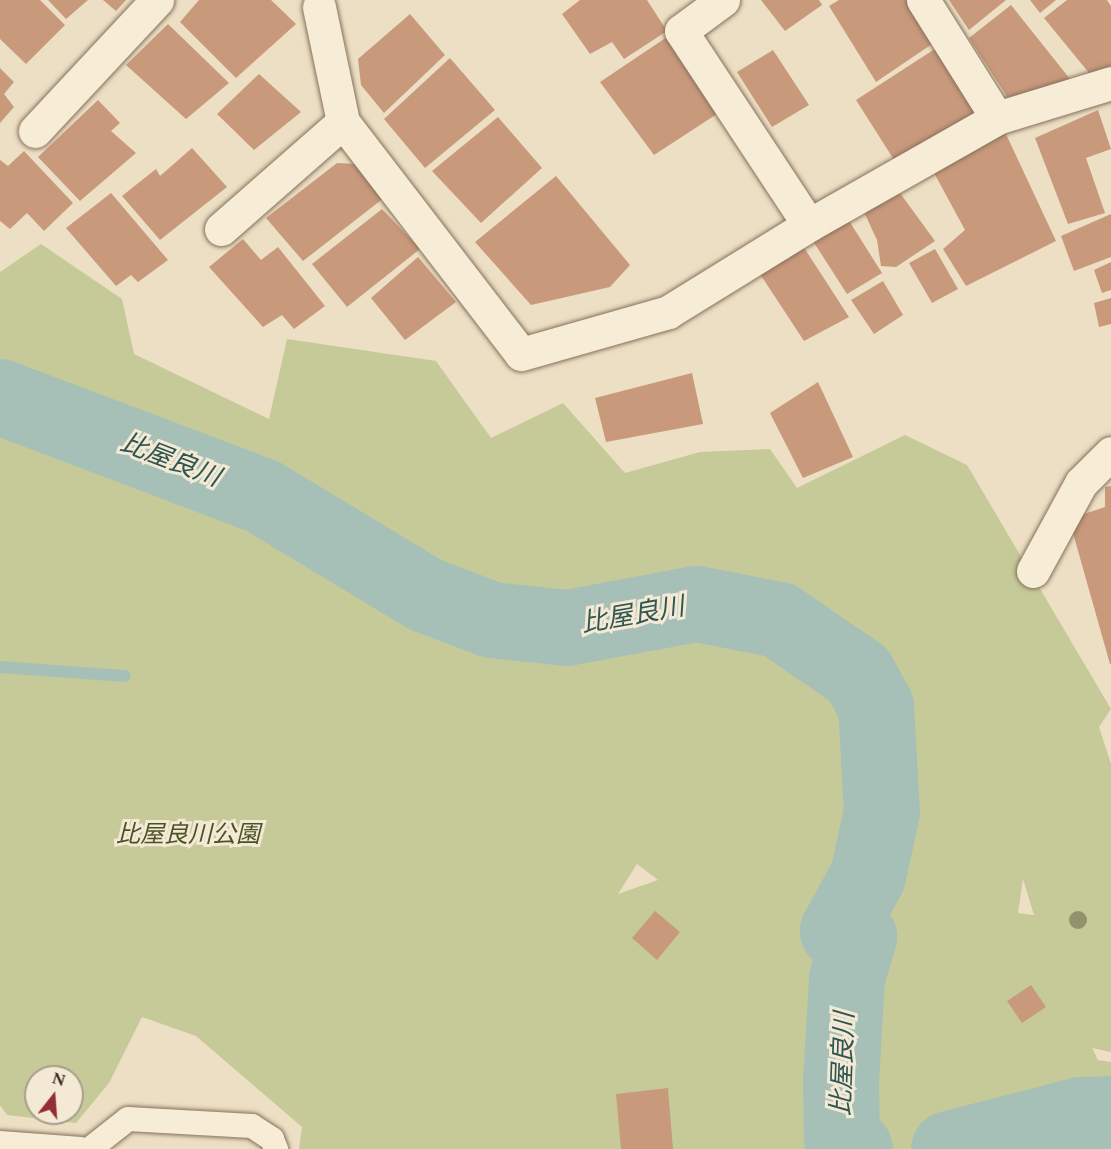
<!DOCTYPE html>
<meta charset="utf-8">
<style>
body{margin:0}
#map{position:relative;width:1111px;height:1149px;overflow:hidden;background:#ecdfc4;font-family:Spectral,"Noto Sans JP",serif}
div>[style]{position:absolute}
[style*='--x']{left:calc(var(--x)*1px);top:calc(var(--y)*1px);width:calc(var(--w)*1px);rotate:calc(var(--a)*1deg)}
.green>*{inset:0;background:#c6ca99}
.stream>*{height:12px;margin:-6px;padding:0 6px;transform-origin:6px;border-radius:6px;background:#a6c0b7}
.river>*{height:76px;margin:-38px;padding:0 38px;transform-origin:38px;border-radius:38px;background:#a6c0b7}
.building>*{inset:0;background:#c9997c}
.roads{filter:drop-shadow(0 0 2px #87715b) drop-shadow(0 0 2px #87715b)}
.lane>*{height:24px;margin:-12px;padding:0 12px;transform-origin:12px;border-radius:12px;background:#f7edd7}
.street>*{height:33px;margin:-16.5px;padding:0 16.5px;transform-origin:16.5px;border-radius:16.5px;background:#f7edd7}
.trees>*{width:18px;height:18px;margin:-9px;border-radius:50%;background:#92926d}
span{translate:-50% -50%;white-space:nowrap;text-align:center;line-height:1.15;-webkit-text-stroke:6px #f4e9d4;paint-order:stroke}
.park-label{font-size:24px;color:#495326;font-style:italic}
.water-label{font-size:26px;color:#2f5652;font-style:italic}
.north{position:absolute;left:24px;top:1065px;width:60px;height:60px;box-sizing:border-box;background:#f4e9d4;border:2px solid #a89d8c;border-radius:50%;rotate:17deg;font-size:16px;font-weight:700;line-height:24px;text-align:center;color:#372a1f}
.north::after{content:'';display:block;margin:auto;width:21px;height:27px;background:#932e33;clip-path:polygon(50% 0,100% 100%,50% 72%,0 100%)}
</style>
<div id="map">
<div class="green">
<i style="clip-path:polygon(evenodd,41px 244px,122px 299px,134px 354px,269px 419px,287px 339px,436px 361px,491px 438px,563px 403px,625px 473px,700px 452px,770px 449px,797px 488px,905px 435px,967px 465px,1111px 709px,1099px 727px,1111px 764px,1111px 1052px,1092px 1048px,1098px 1060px,1111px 1062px,1111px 1149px,299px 1149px,302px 1127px,196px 1036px,142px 1017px,109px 1083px,76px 1123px,7px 1115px,0 1105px,0 272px,41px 244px,637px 864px,658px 880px,618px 894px,637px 864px,41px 244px,1023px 879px,1034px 915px,1033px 915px,1018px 913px,1023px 879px,41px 244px,36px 1077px,72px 1077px,72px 1113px,36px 1113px,36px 1077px)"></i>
</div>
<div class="stream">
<i style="--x:0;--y:667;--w:125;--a:4.1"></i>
</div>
<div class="river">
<i style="--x:0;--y:397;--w:280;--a:20.7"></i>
<i style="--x:262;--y:496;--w:192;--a:31.1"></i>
<i style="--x:426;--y:595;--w:71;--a:20.7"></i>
<i style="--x:492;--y:620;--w:75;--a:6.1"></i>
<i style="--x:567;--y:628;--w:132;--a:-10.5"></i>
<i style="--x:697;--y:604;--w:84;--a:11"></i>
<i style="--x:779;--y:620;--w:96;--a:34.4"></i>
<i style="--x:858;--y:674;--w:37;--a:61"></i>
<i style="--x:876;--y:706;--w:106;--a:86.8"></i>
<i style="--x:882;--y:812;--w:66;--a:102.3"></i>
<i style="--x:868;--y:876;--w:63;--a:118.6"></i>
<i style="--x:838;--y:931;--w:22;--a:16"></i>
<i style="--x:859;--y:937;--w:43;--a:106.3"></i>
<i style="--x:847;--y:978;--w:103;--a:93.3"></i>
<i style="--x:841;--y:1081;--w:57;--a:89"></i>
<i style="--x:842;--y:1138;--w:17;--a:40"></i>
<i style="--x:949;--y:1149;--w:136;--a:-14.4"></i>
<i style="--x:1081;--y:1115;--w:30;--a:-2"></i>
</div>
<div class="building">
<i style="clip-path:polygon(0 0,40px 0,65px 25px,26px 64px,0 39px)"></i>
<i style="clip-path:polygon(48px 0,88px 0,66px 19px)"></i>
<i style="clip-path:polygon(103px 0,126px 0,116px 11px)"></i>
<i style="clip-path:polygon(199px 0,271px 0,296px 24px,236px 78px,180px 22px)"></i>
<i style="clip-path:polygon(580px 0,647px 0,667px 31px,624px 59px,612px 42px,590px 54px,562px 14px)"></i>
<i style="clip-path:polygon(761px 0,819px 0,822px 5px,785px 31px)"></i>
<i style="clip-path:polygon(839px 0,910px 0,938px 40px,876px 82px,829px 6px)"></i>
<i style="clip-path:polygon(949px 0,1006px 0,969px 30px)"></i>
<i style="clip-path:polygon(1030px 0,1056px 0,1040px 13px)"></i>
<i style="clip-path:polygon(1067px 0,1107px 0,1111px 6px,1111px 71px,1094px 79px,1044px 18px)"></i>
<i style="clip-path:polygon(1011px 5px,1074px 84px,1010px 101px,969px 38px)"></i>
<i style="clip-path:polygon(410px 14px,445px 55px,384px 113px,361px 85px,358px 59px)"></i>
<i style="clip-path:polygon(168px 24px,229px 83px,186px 119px,126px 65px)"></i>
<i style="clip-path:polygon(667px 37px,720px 112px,654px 155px,600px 82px)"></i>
<i style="clip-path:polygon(941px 45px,987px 114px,896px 163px,856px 100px)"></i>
<i style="clip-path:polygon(773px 50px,809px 105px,772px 127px,737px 72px)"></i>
<i style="clip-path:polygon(450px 58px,495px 110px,425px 168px,384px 119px)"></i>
<i style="clip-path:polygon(0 68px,14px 82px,4px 94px,14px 107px,0 123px)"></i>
<i style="clip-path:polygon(259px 74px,301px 112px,254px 150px,217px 114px)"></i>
<i style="clip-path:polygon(98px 100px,120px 123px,111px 131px,136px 153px,80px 201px,38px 157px)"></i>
<i style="clip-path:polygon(1098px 110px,1111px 149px,1086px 158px,1105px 213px,1068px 224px,1035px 138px)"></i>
<i style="clip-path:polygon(498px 117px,542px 168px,481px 223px,432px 171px)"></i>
<i style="clip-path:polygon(1005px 132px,1056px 241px,966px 286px,943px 249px,965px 230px,933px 171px)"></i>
<i style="clip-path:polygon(192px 148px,227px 187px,160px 240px,122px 196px,156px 169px,160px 176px)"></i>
<i style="clip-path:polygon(24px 151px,73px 203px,44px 231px,27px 213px,10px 229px,0 221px,0 160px,8px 166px)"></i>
<i style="clip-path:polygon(337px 163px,356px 164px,385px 197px,303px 261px,266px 218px)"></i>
<i style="clip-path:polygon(556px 176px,630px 265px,610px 287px,531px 305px,475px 242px)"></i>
<i style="clip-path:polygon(111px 193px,168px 260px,138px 282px,131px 275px,116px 286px,66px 228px)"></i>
<i style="clip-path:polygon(900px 193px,935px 241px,896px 267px,881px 266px,877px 240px,864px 212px)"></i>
<i style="clip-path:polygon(382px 209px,420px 249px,347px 307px,312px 264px)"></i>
<i style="clip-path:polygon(1111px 214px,1111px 257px,1074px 271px,1061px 236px)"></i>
<i style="clip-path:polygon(846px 216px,882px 273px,847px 294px,811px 238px)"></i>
<i style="clip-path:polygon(243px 239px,261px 260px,278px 247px,325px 306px,294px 329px,282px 315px,263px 327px,209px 267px)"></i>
<i style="clip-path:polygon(803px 246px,849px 317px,804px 341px,758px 271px)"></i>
<i style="clip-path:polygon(935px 249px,958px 289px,932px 303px,909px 263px)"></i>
<i style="clip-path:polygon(418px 257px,456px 302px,405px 340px,371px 298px)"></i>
<i style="clip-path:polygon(1111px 262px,1111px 290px,1102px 293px,1094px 270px)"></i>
<i style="clip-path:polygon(883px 281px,903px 315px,874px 334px,851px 300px)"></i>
<i style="clip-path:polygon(1111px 298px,1111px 324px,1099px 327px,1094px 303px)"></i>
<i style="clip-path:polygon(692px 373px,703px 424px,606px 442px,595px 398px)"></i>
<i style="clip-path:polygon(818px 382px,853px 457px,803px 478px,770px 413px)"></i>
<i style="clip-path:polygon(1111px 486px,1111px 664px,1110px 664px,1069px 519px,1105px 507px,1105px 487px)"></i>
<i style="clip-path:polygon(655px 911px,680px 932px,657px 960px,632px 938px)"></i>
<i style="clip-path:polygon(1031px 985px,1046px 1007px,1022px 1023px,1007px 1001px)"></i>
<i style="clip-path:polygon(668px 1088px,673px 1149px,621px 1149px,616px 1094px)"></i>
</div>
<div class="roads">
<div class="lane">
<i style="--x:0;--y:1143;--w:81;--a:4.2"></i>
<i style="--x:90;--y:1149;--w:48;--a:-38.3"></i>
<i style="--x:128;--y:1119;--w:124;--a:3.2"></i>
<i style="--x:252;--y:1126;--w:24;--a:33"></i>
<i style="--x:272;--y:1139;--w:11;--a:68"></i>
</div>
<div class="street">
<i style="--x:723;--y:0;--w:52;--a:143.6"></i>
<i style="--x:681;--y:31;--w:232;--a:56.6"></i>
<i style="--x:809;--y:225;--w:216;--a:-29.6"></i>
<i style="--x:923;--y:0;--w:139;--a:57.9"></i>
<i style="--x:997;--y:118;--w:119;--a:-17.1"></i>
<i style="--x:319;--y:7;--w:117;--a:78.2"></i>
<i style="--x:343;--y:122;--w:292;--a:52.5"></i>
<i style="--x:521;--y:354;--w:153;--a:-15.9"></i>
<i style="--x:668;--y:312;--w:166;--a:-31.7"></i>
<i style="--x:35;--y:131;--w:179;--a:-47"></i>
<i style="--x:221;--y:229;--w:162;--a:-41.3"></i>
<i style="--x:1033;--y:571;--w:100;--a:-61.4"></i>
<i style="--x:1081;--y:483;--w:42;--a:-45"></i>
</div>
</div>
<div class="trees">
<i style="left:1078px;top:920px"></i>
</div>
<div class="park-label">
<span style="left:188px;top:836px">比屋良川公園</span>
</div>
<div class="water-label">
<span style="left:170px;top:461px;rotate:21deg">比屋良川</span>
<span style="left:633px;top:616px;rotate:-10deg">比屋良川</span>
<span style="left:844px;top:1064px;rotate:-88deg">比屋良川</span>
</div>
<div class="north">N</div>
</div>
